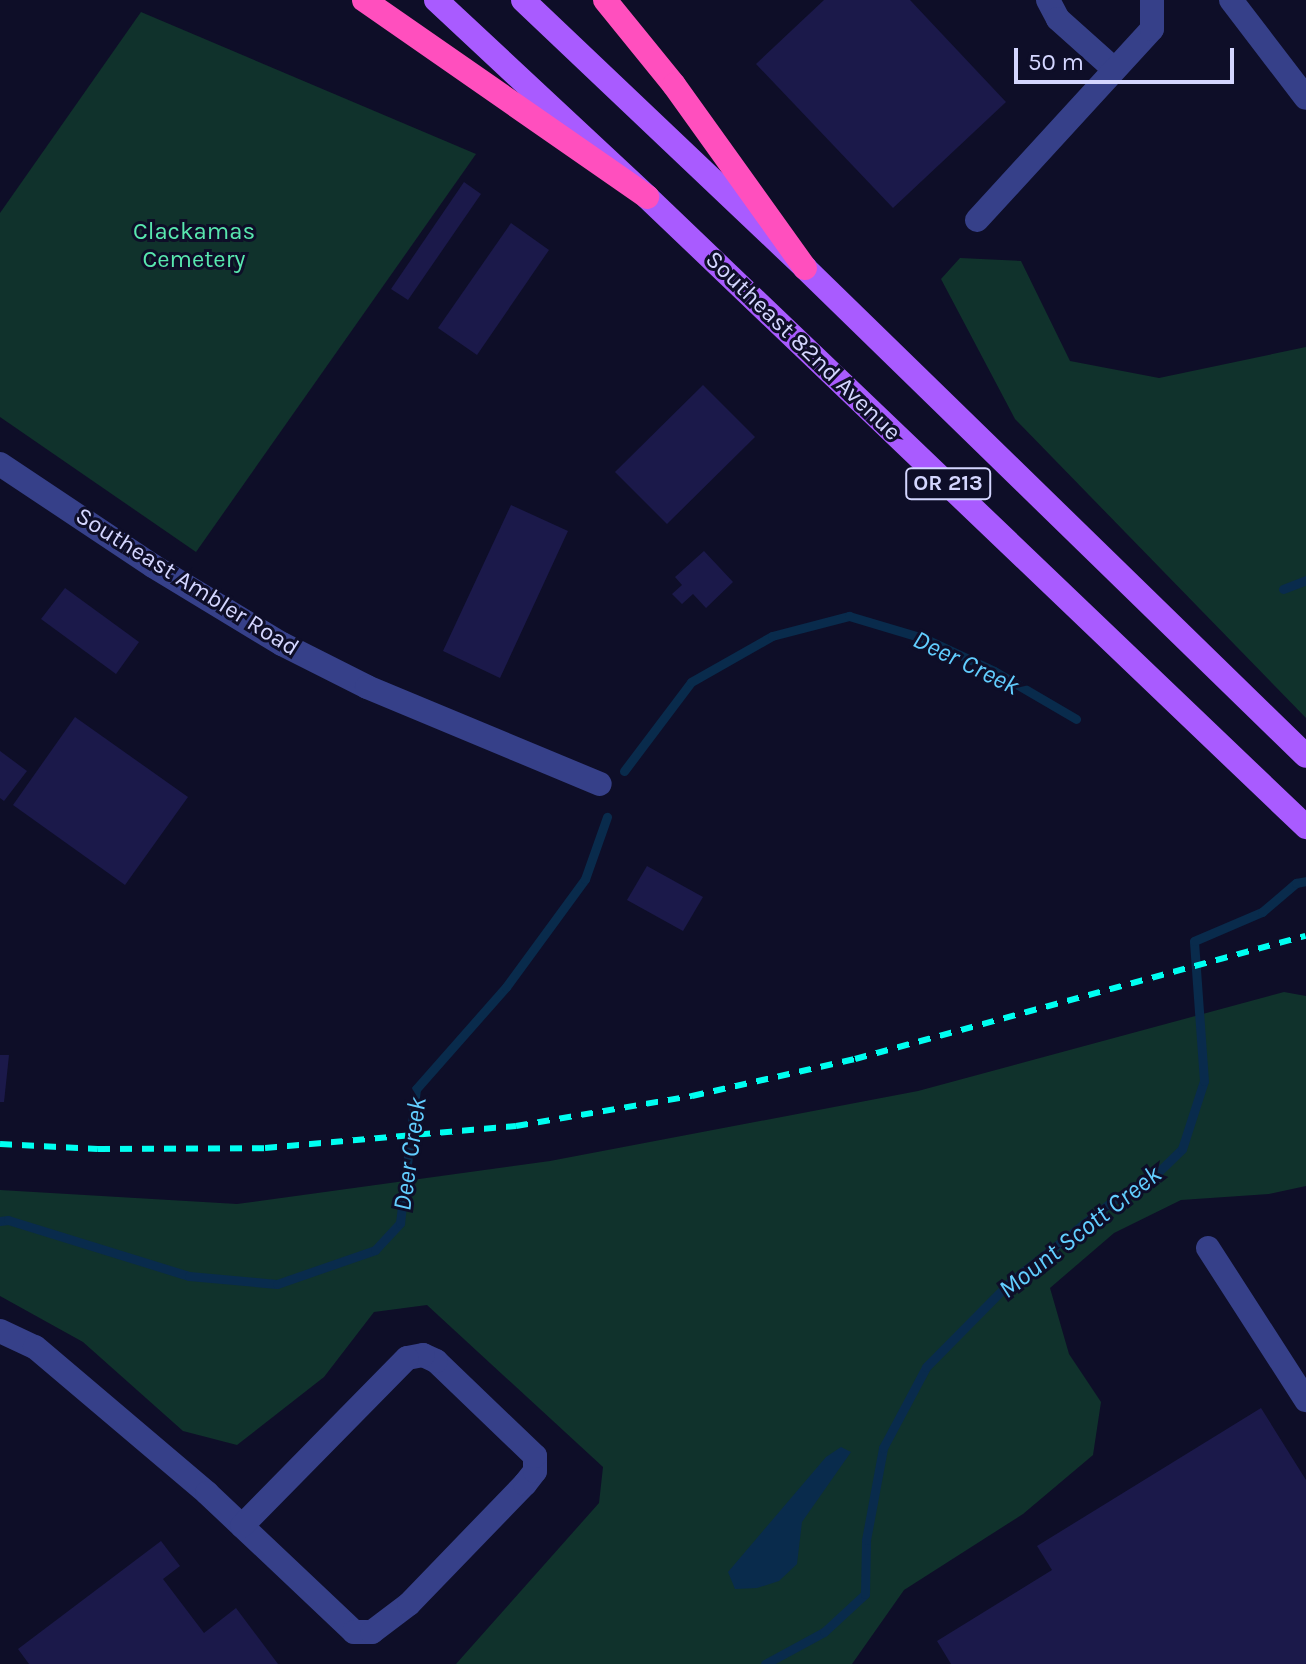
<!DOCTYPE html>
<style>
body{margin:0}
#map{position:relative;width:1306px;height:1664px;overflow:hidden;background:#0e0e28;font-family:Karla,sans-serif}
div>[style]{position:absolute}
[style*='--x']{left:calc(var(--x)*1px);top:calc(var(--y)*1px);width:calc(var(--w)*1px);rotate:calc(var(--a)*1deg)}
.green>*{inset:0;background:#10322c}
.water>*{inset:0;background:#092b4c}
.stream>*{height:9px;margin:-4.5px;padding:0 4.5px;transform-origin:4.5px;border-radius:4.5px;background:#092b4c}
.building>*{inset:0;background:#1b194a}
.minor>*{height:24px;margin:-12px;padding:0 12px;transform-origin:12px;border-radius:12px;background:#364089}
.major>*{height:24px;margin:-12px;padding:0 12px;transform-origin:12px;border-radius:12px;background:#a95bff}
.highway>*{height:24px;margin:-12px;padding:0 12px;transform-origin:12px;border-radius:12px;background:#ff4fbe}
.rail>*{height:6px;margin-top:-3px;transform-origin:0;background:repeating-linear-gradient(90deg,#00fff1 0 12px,transparent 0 22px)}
span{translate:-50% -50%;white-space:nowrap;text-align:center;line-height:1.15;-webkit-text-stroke:6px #0e0e28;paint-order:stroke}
.shield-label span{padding:2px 6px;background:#0e0e28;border:2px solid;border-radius:6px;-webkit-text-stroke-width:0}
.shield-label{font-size:22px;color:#d4d6ff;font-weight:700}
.park-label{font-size:24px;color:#58e7ae}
.street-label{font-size:24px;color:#d4d6ff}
.water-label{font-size:26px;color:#62ceff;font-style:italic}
.scale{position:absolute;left:1014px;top:48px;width:220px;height:36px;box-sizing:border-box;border:4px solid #d4d6ff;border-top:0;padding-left:10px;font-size:24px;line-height:28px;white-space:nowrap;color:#d4d6ff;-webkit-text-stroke:6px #0e0e28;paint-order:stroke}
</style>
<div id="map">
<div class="green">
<i style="clip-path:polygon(141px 12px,476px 154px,196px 552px,0 417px,0 213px)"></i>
<i style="clip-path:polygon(960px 258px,1021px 261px,1070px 361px,1159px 378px,1306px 347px,1306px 718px,1015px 419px,941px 279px)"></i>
<i style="clip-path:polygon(1284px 992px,1306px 996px,1306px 1186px,1269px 1194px,1181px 1200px,1114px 1233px,1050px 1288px,1069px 1354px,1101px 1402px,1093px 1455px,1023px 1514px,904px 1590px,852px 1664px,456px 1664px,599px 1503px,603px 1467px,427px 1305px,374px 1312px,324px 1377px,237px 1445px,183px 1431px,83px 1342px,0 1296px,0 1190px,237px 1204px,550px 1161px,918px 1091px)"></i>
</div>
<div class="water">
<i style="clip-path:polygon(841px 1447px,851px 1452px,802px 1522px,797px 1564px,779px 1581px,757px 1588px,735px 1589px,728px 1572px,826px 1457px)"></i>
</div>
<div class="stream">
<i style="--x:1283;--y:589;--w:25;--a:-21"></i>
<i style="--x:624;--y:771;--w:111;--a:-53"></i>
<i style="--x:691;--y:682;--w:93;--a:-29.6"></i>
<i style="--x:772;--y:636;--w:80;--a:-14.6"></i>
<i style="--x:849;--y:616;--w:80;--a:16.6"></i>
<i style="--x:926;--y:639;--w:75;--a:25.2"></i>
<i style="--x:994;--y:671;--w:95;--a:30.3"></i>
<i style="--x:0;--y:1221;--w:8;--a:-7"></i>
<i style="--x:8;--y:1220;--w:189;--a:17.2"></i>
<i style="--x:189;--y:1276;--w:88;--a:5.2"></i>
<i style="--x:277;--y:1284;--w:104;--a:-19.1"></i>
<i style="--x:375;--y:1250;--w:37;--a:-47"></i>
<i style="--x:400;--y:1223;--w:135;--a:-83.2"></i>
<i style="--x:416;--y:1089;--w:136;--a:-48.6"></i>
<i style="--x:506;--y:987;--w:134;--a:-53.8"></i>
<i style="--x:585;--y:879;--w:66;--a:-70.5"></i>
<i style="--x:765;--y:1664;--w:67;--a:-28.5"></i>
<i style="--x:824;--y:1632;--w:56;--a:-42.8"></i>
<i style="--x:865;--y:1594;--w:54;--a:-88.9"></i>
<i style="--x:866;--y:1540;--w:94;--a:-79.5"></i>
<i style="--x:883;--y:1448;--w:92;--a:-62"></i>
<i style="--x:926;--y:1367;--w:120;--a:-45.3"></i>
<i style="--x:1010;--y:1282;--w:132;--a:-38.3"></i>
<i style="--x:1114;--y:1200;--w:33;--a:-25"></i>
<i style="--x:1144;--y:1186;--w:53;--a:-44.2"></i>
<i style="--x:1182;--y:1149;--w:71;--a:-72.1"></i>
<i style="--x:1204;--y:1081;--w:140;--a:-94.1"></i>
<i style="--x:1194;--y:941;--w:74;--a:-23.1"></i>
<i style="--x:1262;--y:912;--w:45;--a:-40.5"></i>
<i style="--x:1296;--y:883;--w:10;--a:-11"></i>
</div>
<div class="building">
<i style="clip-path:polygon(824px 0,910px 0,1006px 102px,893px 208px,756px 64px)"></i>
<i style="clip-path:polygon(464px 182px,481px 194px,408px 300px,391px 289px)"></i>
<i style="clip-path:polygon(511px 223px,549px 250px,477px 355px,438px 328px)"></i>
<i style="clip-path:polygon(703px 385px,755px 437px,667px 524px,615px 472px)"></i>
<i style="clip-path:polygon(511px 505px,568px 531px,500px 678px,443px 651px)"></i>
<i style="clip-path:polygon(704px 551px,733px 582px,706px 608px,693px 594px,682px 604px,672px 594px,682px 585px,675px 577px)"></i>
<i style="clip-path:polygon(65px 588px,139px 642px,116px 674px,41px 619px)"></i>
<i style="clip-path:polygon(75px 717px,188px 797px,125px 885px,13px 805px)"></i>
<i style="clip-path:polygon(0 751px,27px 771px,4px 801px,0 798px)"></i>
<i style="clip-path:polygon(647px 866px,703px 897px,683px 931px,627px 900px)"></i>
<i style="clip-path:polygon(0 1055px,9px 1055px,4px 1102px,0 1102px)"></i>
<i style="clip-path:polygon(1261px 1408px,1306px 1480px,1306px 1664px,951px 1664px,937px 1641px,1052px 1570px,1037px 1546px)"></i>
<i style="clip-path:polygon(161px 1541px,180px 1566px,163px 1579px,204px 1633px,236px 1608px,278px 1664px,29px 1664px,18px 1649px)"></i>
</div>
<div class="minor">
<i style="--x:1048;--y:0;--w:21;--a:62"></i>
<i style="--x:1058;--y:19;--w:75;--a:41.8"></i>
<i style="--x:1231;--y:0;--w:123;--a:52.6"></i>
<i style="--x:977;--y:220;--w:259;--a:-47.5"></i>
<i style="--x:1152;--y:29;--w:29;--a:-90"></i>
<i style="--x:0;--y:464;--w:184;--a:33.7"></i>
<i style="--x:153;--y:566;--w:151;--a:31.2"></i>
<i style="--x:282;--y:644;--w:95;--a:26.8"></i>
<i style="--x:367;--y:687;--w:252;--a:22.6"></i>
<i style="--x:1208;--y:1248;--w:181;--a:57.2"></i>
<i style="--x:0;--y:1331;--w:38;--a:25"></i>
<i style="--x:35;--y:1347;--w:226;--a:40.3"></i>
<i style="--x:207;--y:1493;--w:48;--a:43.3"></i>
<i style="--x:242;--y:1526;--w:154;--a:43.4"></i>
<i style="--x:354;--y:1632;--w:18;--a:0"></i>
<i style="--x:372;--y:1632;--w:46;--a:-37.1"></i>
<i style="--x:409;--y:1604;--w:167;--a:-46"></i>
<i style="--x:525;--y:1484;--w:16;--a:-52"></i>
<i style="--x:535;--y:1471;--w:15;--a:-90"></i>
<i style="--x:535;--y:1456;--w:137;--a:-136.2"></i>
<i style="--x:436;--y:1361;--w:14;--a:-155"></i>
<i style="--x:423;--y:1355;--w:16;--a:169"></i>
<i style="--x:407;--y:1358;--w:235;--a:134.5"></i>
</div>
<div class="major">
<i style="--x:436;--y:0;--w:289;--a:43"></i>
<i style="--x:647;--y:197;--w:912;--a:43.71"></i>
<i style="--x:523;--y:0;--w:389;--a:43.5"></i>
<i style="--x:805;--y:268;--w:699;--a:44.25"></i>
</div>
<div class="highway">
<i style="--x:364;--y:0;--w:345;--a:34.8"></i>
<i style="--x:605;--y:0;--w:109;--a:50.9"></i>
<i style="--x:674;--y:85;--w:225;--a:54.4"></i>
</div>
<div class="rail">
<i style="--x:0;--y:1144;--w:98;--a:2.9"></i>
<i style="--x:98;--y:1149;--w:167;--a:-0.3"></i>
<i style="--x:265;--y:1148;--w:252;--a:-5"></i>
<i style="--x:516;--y:1126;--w:179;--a:-9.7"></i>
<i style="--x:692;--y:1096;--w:167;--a:-12.8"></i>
<i style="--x:855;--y:1059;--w:467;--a:-15.3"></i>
</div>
<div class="shield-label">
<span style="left:948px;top:484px">OR 213</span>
</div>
<div class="park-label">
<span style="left:194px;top:246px">Clackamas<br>Cemetery</span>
</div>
<div class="street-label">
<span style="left:803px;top:346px;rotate:44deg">Southeast 82nd Avenue</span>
<span style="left:187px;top:582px;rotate:32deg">Southeast Ambler Road</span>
</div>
<div class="water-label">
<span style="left:966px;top:663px;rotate:26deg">Deer Creek</span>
<span style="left:410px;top:1154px;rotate:-82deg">Deer Creek</span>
<span style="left:1080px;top:1232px;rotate:-38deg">Mount Scott Creek</span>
</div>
<div class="scale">50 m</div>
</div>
